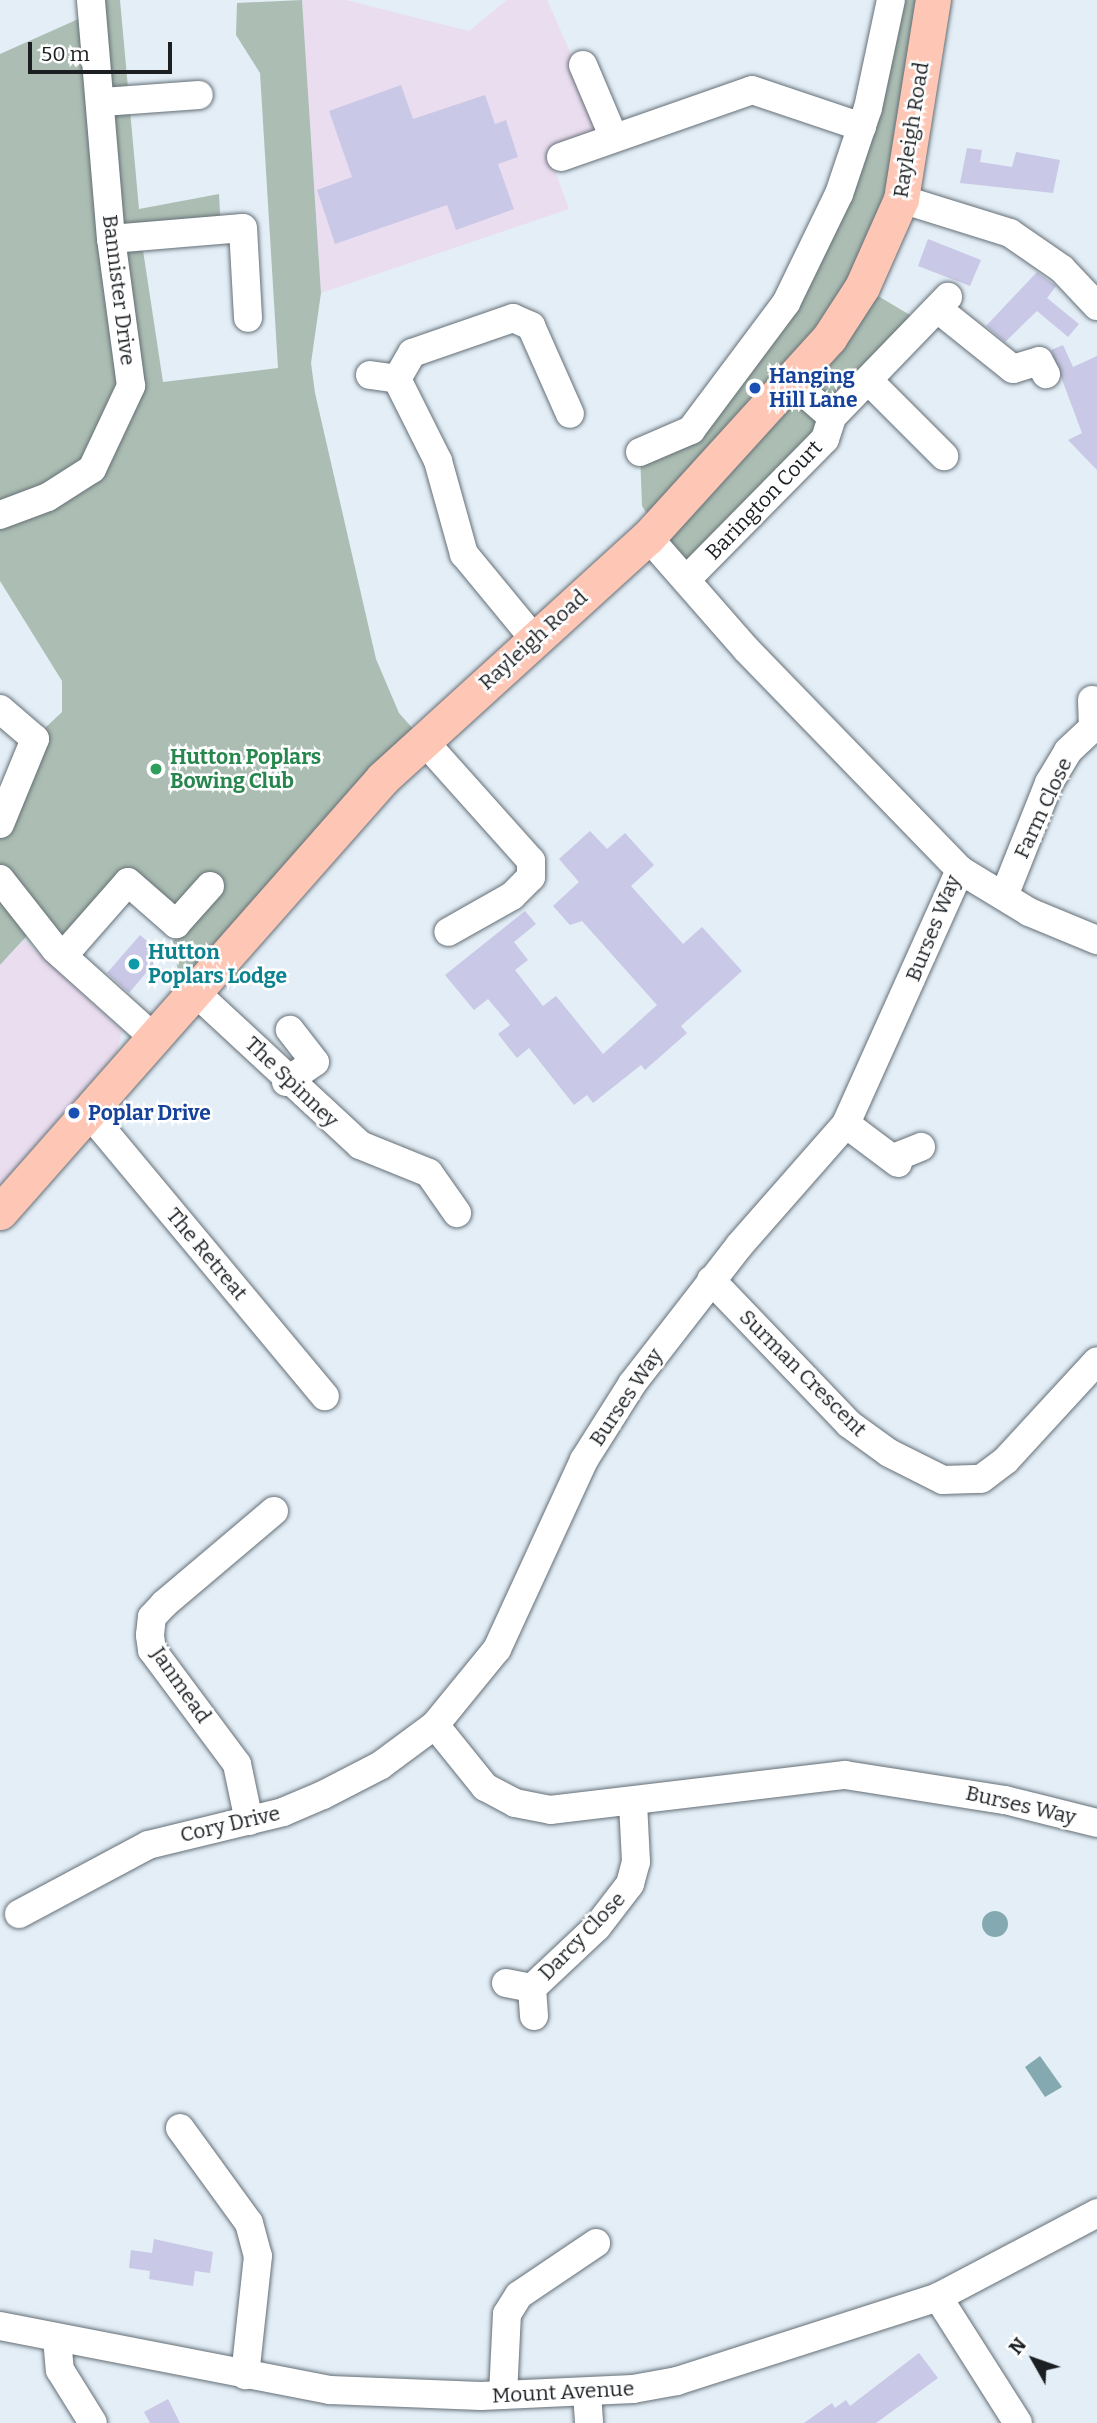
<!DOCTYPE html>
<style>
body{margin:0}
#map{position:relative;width:1097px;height:2423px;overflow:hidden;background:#e3eef7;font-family:Bitter,serif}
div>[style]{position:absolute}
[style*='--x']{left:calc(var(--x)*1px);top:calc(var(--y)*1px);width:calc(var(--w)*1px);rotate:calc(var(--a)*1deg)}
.education>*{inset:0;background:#ebddf0}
.green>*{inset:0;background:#acbeb3}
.water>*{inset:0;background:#85a9b0}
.round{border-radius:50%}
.building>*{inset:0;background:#c9c8e6}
.roads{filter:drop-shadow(0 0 2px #656f76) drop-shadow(0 0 2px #656f76)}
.minor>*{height:28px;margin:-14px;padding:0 14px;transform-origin:14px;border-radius:14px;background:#fff}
.major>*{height:35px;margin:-17.5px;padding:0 17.5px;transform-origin:17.5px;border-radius:17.5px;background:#fec7b5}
.dots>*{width:19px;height:19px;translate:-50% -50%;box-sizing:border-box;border:4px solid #fff;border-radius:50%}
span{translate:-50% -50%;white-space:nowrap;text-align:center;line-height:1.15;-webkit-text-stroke:5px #fff;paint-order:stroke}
.street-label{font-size:21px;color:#1b1f22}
.transit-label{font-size:21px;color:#164399;font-weight:700}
.left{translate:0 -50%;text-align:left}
.leisure-label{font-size:21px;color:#27864d;font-weight:700}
.culture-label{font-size:21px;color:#0d838f;font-weight:700}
.north{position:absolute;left:999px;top:2325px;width:70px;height:70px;-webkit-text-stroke:5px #fff;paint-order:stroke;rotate:310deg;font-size:19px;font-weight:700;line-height:28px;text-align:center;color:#1b1f22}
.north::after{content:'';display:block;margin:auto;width:24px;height:32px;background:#1b1f22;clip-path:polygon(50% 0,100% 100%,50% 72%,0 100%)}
.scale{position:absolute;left:28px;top:42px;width:144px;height:32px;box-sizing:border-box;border:4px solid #1b1f22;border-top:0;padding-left:9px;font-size:21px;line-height:24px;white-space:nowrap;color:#1b1f22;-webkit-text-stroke:5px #fff;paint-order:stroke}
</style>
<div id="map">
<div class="education">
<i style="clip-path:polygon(302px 0,346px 0,469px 31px,507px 0,547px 0,604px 128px,547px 149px,569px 209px,321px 293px)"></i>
<i style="clip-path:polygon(24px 940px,122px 1031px,117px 1052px,0 1185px,0 965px)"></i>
</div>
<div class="green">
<i style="clip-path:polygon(91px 0,120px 0,139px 209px,219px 194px,221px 230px,141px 237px,163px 382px,278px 368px,260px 73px,236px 35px,237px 3px,302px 0,321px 293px,311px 363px,315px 393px,376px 659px,399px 713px,423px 740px,187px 979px,178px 971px,173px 941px,190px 923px,132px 873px,55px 949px,36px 926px,0 965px,0 824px,44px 729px,62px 712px,62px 681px,0 581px,0 54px,94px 12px)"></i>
<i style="clip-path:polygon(891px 0,933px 0,863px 287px,925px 324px,688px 578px,642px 506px,640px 452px,691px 430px,818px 245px)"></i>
</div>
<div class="water">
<i class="round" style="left:982px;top:1911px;width:26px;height:26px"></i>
<i style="clip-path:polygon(1040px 2056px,1062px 2087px,1045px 2097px,1025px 2067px)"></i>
</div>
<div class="building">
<i style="clip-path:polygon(401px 85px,413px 119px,485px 95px,495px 124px,506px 120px,518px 157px,498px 164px,514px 209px,456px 230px,447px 205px,335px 244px,317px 190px,352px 177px,329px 111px)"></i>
<i style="clip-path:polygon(967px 148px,982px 150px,980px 162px,1012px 167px,1016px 152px,1060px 160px,1053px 193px,960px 183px)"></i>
<i style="clip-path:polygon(928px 239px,981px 260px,970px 286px,918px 266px)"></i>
<i style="clip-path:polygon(1037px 272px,1056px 286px,1047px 298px,1079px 324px,1068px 337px,1037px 311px,1005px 342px,986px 326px)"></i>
<i style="clip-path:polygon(1063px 345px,1073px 367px,1097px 356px,1097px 470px,1068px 440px,1082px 433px,1051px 350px)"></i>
<i style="clip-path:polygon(590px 831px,607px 849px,625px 833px,654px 865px,631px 886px,683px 944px,702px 927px,742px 971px,681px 1026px,687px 1033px,645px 1070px,641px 1065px,593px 1103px,587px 1095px,574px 1105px,529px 1048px,517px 1058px,498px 1034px,510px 1025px,488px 999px,474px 1010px,445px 975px,525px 911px,536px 924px,514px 942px,528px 960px,515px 970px,543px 1006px,556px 996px,603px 1054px,657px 1005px,582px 921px,570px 925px,553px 906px,579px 882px,559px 859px)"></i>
<i style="clip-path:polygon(140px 935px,162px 954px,129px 993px,107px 973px)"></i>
<i style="clip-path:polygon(154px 2239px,213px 2252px,210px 2273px,195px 2271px,193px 2286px,149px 2279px,150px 2271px,129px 2268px,131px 2250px,152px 2253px)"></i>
<i style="clip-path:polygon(919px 2353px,938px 2378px,876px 2423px,804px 2423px,832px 2403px,835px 2408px,846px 2400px,850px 2406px)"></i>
<i style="clip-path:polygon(168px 2399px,180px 2423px,150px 2423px,144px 2412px)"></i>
</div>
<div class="roads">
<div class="minor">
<i style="--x:583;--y:65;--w:79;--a:67"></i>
<i style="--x:103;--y:102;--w:96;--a:-4.2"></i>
<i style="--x:561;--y:157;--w:202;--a:-19.3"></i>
<i style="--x:752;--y:90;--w:116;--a:18.6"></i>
<i style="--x:901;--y:199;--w:114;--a:17.3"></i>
<i style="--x:1010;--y:233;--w:63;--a:34.7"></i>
<i style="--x:1062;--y:269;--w:51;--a:46.6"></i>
<i style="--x:111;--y:239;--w:132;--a:-4.8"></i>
<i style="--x:243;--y:228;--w:90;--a:86.8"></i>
<i style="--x:938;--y:309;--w:96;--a:38.7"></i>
<i style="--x:1013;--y:369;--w:27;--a:-17"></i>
<i style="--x:1039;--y:361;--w:15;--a:62"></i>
<i style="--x:370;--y:375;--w:27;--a:8"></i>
<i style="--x:397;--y:379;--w:92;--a:63.4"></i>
<i style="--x:438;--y:461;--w:97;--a:74.4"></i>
<i style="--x:464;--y:554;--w:110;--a:50.5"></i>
<i style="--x:397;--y:379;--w:30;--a:-60"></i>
<i style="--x:412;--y:353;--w:107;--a:-19.1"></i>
<i style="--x:513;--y:318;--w:20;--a:24"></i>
<i style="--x:531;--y:326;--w:96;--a:66.1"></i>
<i style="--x:870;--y:382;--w:105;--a:45"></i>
<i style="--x:832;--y:417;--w:167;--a:-46"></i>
<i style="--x:640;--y:452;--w:56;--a:-23.3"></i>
<i style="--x:691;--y:430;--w:159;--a:-53.2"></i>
<i style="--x:786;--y:303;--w:121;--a:-64.1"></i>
<i style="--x:839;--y:194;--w:91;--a:-71.4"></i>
<i style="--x:868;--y:108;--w:110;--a:-78"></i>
<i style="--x:0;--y:515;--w:51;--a:-20.6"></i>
<i style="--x:48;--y:497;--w:52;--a:-32.5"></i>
<i style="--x:92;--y:469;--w:92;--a:-64.8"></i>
<i style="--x:131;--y:386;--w:148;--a:-97.7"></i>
<i style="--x:111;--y:239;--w:240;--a:-94.8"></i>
<i style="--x:648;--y:537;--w:150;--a:48.8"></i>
<i style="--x:747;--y:650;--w:306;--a:45.9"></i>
<i style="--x:960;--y:870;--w:278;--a:114.2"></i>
<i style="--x:846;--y:1124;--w:162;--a:131.3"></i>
<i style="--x:739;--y:1246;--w:175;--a:127.8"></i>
<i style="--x:632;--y:1384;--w:90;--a:122.3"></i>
<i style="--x:584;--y:1460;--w:208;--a:114.7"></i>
<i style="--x:497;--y:1649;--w:98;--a:129.2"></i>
<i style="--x:435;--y:1725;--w:80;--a:51.1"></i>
<i style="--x:485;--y:1787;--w:34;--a:28"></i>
<i style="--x:515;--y:1803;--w:36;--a:11"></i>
<i style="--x:550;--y:1810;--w:297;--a:-6.8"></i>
<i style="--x:845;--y:1775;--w:162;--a:8.9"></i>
<i style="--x:1005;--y:1800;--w:95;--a:14"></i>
<i style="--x:688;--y:578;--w:195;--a:-45.4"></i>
<i style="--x:825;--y:439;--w:23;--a:-72"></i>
<i style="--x:832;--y:417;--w:52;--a:-138.9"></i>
<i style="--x:1092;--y:700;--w:28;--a:88"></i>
<i style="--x:0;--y:709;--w:46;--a:40.6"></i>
<i style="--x:35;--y:739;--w:92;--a:112.4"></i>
<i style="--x:423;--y:740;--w:162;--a:48.2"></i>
<i style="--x:531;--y:861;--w:16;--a:90"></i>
<i style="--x:531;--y:877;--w:27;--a:135"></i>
<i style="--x:512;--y:896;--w:73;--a:150.6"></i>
<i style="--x:960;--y:870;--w:81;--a:31.3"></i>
<i style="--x:1029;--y:912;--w:74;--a:22.4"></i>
<i style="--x:0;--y:879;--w:89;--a:51.8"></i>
<i style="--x:55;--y:949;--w:132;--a:41.9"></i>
<i style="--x:1004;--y:896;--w:122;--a:-68.3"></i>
<i style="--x:1049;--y:783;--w:37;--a:-59"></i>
<i style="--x:1068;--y:751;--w:34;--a:-43"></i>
<i style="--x:63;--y:956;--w:98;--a:-48.7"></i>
<i style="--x:128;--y:882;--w:64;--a:41.2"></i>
<i style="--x:176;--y:924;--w:51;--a:-48.2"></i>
<i style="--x:195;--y:992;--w:225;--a:42.8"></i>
<i style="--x:360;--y:1145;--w:74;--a:22.1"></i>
<i style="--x:429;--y:1173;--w:49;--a:55"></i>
<i style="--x:286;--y:1082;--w:35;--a:-35"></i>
<i style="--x:315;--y:1062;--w:41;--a:-128"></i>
<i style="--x:88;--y:1112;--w:370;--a:50.2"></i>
<i style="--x:846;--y:1124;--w:65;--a:36.9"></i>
<i style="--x:896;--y:1157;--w:27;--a:-22"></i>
<i style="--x:711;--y:1280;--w:199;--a:46.2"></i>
<i style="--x:849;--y:1424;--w:49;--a:35.9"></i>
<i style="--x:889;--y:1453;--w:60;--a:26.6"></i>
<i style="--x:943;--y:1480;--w:38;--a:-2"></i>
<i style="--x:981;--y:1479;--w:31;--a:-37"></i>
<i style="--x:1006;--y:1460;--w:134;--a:-47.4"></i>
<i style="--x:249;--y:1821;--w:58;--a:-101.9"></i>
<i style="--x:237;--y:1764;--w:142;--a:-126.7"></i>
<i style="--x:152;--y:1650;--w:15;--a:-98"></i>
<i style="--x:150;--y:1635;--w:18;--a:-84"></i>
<i style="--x:152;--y:1617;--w:18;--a:-47"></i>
<i style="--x:164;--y:1604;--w:144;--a:-40.2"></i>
<i style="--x:19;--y:1914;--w:146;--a:-28.1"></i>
<i style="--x:148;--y:1845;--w:139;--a:-13.7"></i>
<i style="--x:283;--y:1812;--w:43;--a:-23"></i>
<i style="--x:323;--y:1795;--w:65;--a:-27.3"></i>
<i style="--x:381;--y:1765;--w:67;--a:-36.5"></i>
<i style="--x:506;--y:1983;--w:26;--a:11"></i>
<i style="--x:534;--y:2016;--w:28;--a:-94"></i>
<i style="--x:532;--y:1988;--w:89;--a:-43.2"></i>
<i style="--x:597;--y:1927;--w:54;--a:-52.5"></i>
<i style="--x:630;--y:1884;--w:23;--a:-75"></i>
<i style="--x:636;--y:1862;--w:60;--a:-92.9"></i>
<i style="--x:180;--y:2128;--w:117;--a:54"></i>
<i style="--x:249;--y:2223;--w:34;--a:75"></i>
<i style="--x:258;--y:2256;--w:120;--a:96.2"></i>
<i style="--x:938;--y:2297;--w:149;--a:57.6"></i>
<i style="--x:0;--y:2326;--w:336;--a:11"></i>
<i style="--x:330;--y:2390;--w:151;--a:2.3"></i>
<i style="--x:481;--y:2396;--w:152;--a:-2.6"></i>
<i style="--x:633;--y:2389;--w:45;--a:-10.3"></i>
<i style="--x:677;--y:2381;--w:274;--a:-17.8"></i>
<i style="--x:938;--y:2297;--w:180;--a:-27.8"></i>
<i style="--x:57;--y:2338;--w:32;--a:85"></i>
<i style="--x:60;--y:2370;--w:62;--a:58.1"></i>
<i style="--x:587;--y:2393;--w:30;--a:86"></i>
<i style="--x:503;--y:2395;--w:81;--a:-87.2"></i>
<i style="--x:507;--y:2314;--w:22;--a:-58"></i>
<i style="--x:519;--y:2295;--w:93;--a:-34"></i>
</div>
<div class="major">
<i style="--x:0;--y:1212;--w:579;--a:-48.57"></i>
<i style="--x:383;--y:778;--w:358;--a:-42.3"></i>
<i style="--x:648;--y:537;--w:269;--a:-47.7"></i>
<i style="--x:829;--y:338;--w:61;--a:-57.1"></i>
<i style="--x:862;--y:287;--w:96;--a:-66.1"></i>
<i style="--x:901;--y:199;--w:202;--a:-80.9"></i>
</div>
</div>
<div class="dots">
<i style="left:755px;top:388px;background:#1a4fb4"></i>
<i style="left:156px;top:769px;background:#2e9e5b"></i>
<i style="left:134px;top:964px;background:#0f9aa8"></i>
<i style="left:74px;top:1113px;background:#1a4fb4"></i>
</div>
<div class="street-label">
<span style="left:911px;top:130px;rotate:-81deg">Rayleigh Road</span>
<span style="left:119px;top:290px;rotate:83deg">Bannister Drive</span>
<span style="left:764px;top:500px;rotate:-46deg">Barington Court</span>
<span style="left:533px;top:640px;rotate:-42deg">Rayleigh Road</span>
<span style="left:1043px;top:808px;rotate:-65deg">Farm Close</span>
<span style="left:933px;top:928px;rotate:-68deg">Burses Way</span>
<span style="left:292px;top:1082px;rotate:44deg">The Spinney</span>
<span style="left:207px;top:1254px;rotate:50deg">The Retreat</span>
<span style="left:803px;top:1373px;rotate:45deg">Surman Crescent</span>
<span style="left:626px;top:1397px;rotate:-56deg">Burses Way</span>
<span style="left:181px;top:1685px;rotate:55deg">Janmead</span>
<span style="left:1021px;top:1805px;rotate:13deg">Burses Way</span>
<span style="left:230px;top:1824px;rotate:-13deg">Cory Drive</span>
<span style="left:582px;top:1936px;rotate:-46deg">Darcy Close</span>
<span style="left:563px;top:2392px;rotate:-3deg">Mount Avenue</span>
</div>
<div class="transit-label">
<span class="left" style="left:769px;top:388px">Hanging<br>Hill Lane</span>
<span class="left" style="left:88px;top:1113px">Poplar Drive</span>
</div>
<div class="leisure-label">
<span class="left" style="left:170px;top:769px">Hutton Poplars<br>Bowing Club</span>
</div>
<div class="culture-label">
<span class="left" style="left:148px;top:964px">Hutton<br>Poplars Lodge</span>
</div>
<div class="north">N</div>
<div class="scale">50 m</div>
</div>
